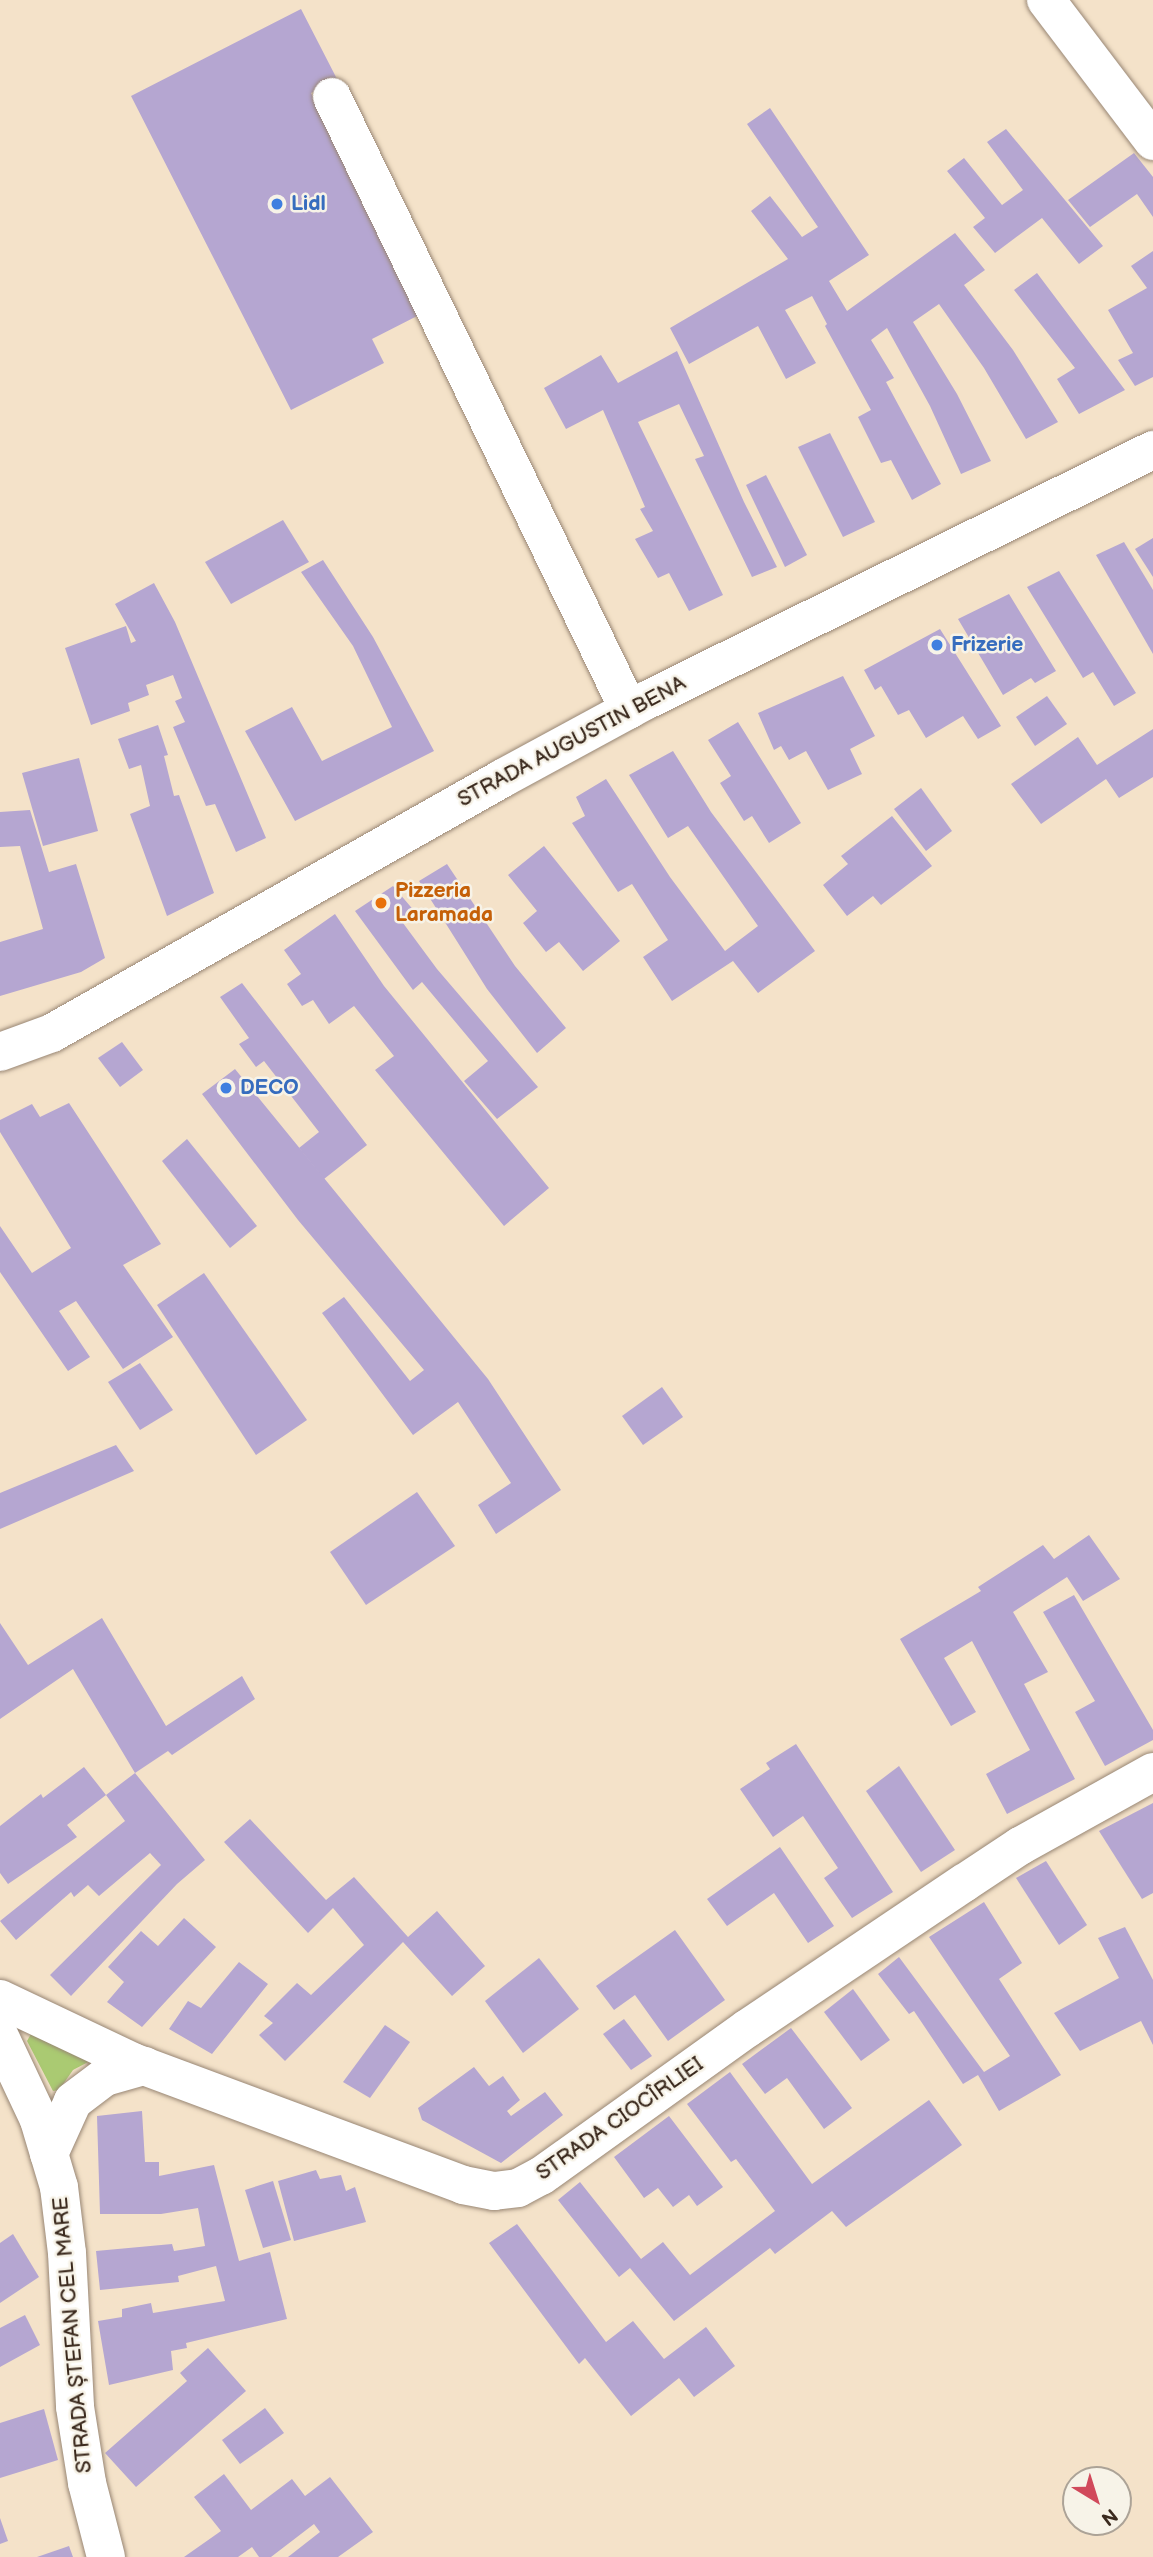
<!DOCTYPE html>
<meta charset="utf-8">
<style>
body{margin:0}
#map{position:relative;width:1153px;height:2557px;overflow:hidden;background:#f4e2c9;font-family:"Balsamiq Sans",sans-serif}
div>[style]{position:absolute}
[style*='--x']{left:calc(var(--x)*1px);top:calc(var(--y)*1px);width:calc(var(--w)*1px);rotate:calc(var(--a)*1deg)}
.green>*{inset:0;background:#aaca72}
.building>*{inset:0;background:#b5a6d1}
.roads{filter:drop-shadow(0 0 2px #988674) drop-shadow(0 0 2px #988674)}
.minor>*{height:38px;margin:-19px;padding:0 19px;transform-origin:19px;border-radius:19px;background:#fff}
.major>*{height:38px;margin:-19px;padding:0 19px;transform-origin:19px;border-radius:19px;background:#fff}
.dots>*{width:19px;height:19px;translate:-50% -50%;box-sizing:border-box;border:4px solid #f7f3e8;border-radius:50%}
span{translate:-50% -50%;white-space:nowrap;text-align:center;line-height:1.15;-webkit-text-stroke:5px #f7f3e8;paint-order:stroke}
.shop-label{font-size:21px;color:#366cbe;font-weight:700}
.left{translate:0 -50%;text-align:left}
.street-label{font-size:21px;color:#3b2a1e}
.food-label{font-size:21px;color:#c56008;font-weight:700}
.north{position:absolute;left:1062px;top:2466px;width:70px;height:70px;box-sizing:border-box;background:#f7f3e8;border:2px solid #aca397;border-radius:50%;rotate:142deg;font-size:19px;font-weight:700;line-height:28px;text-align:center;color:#3b2a1e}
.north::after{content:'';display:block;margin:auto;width:24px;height:32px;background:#d1495b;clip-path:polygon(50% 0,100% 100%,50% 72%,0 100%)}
</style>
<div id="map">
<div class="green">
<i style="clip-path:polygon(31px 2034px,90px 2061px,73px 2070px,59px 2090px,53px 2091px,27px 2041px)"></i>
</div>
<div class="building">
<i style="clip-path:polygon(301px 9px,337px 79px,311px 93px,423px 313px,372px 339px,384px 363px,291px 410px,131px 96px)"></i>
<i style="clip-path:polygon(770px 108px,869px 255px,829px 281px,847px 311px,955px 233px,985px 270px,964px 285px,1013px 350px,1058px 422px,1026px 439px,984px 368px,939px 304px,913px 322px,957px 394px,991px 461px,961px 474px,930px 406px,887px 328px,871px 340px,894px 378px,886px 382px,941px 484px,912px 500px,891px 460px,881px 463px,858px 417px,871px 410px,825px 326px,827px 324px,812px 296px,785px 310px,816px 363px,786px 379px,758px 326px,689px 364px,670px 328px,788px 259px,751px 211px,770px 196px,802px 237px,818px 227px,747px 124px)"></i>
<i style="clip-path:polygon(1006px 129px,1103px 246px,1079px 264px,1042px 218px,995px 253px,973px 227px,985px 218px,947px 171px,964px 158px,1002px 205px,1023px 190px,987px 142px)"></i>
<i style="clip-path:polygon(1134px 153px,1153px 177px,1153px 217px,1137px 194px,1090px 227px,1068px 200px)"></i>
<i style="clip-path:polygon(1153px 251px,1153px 377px,1135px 386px,1118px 360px,1133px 353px,1108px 310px,1147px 288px,1131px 266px)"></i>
<i style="clip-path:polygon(1037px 273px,1125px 390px,1079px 414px,1057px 379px,1075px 368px,1014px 290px)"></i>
<i style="clip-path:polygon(677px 351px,744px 502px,777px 567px,752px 577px,695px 459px,704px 456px,679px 404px,638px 422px,723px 595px,689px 611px,669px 573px,658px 578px,635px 539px,653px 531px,640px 509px,645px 507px,603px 410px,566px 429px,544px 388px,601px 355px,618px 383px)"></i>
<i style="clip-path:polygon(830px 433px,875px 522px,843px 537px,798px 447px)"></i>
<i style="clip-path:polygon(766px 475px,807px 555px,785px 567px,746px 485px)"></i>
<i style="clip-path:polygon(283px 520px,309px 562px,231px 604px,205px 562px)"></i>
<i style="clip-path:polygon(1153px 538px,1153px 577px,1135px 549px)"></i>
<i style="clip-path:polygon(1124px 542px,1153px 590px,1153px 654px,1096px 555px)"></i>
<i style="clip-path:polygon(323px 560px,373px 637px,434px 751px,295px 821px,245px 731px,292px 707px,322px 761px,392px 727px,353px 646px,301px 572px)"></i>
<i style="clip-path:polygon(1059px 571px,1136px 693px,1114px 706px,1093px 672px,1083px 678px,1027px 587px)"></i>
<i style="clip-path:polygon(154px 583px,175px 622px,266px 838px,236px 852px,215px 804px,206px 806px,173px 727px,185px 722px,175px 701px,182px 698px,173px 675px,146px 685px,149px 695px,128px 703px,130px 711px,91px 725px,65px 648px,126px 626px,131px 643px,136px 641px,115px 604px)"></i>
<i style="clip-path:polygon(1009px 594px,1056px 671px,1035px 683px,1031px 678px,1003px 695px,958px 619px)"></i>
<i style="clip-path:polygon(940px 629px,1001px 726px,978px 739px,963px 716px,926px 738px,909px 710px,898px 715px,881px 686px,875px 690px,864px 670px)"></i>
<i style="clip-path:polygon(843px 676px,875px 736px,850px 749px,862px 774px,828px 790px,806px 751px,789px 760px,781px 746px,774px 750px,758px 713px)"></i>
<i style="clip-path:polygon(1047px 696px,1067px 724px,1035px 746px,1016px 717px)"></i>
<i style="clip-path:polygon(738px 722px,801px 823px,769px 843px,752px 816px,744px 821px,720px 783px,731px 776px,708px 740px)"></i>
<i style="clip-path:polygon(158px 725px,168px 755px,164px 756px,174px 796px,179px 795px,214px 893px,167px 916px,130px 814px,150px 806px,141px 765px,129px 769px,118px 739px)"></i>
<i style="clip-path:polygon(1153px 729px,1153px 777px,1119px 798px,1106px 779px,1041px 824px,1011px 784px,1078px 737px,1097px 765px)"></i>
<i style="clip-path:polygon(673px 751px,711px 812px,815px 951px,758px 993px,733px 961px,672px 1001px,643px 957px,668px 940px,632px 884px,618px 892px,572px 823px,585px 816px,576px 797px,606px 779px,670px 877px,725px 951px,758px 926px,688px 826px,668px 838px,629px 775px)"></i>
<i style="clip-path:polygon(79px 758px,98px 831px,43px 846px,22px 773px)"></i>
<i style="clip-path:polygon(921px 788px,952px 831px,926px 851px,894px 809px)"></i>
<i style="clip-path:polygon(30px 810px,49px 872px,76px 864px,105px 958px,81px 972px,0 996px,0 942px,43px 929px,20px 846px,0 847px,0 812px)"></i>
<i style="clip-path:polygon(892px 816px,932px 866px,881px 905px,873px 896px,847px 916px,823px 885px,848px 864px,841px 856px)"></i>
<i style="clip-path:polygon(544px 846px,620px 941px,583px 971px,559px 942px,546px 952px,523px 923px,537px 911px,508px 875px)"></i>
<i style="clip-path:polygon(447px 864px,515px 966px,566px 1028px,537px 1053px,487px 989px,419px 881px)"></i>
<i style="clip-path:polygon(393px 886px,416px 913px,403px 923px,437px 969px,538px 1087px,497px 1119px,464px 1081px,488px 1061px,422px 982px,413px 990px,355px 911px)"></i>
<i style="clip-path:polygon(335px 914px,384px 986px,549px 1188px,504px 1226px,375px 1070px,394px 1056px,354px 1006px,329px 1024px,313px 1000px,302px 1006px,287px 984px,301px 974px,284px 950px)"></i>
<i style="clip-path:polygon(242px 983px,367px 1145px,324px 1179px,299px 1148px,319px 1132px,264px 1061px,256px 1067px,239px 1044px,249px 1038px,220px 997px)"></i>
<i style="clip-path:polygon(122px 1042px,143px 1070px,120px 1087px,98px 1058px)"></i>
<i style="clip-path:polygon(235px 1069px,488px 1379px,561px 1490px,496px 1534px,478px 1505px,511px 1483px,458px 1402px,413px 1435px,322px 1313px,344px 1297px,410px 1381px,424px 1370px,298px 1220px,202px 1094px)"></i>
<i style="clip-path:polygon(69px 1103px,161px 1244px,123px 1265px,173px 1337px,123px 1369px,76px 1301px,59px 1311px,90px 1357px,68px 1371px,0 1272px,0 1226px,32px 1273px,71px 1248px,0 1132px,0 1120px,32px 1104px,40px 1117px)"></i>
<i style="clip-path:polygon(187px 1139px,257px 1226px,230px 1248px,162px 1161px)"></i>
<i style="clip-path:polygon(204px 1273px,307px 1420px,256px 1455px,157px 1305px)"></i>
<i style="clip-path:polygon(140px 1363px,173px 1410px,140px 1430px,108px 1382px)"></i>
<i style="clip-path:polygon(662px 1387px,683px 1417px,643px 1445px,622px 1416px)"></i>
<i style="clip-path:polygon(116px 1445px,134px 1471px,0 1529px,0 1493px)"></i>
<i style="clip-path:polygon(417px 1492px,455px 1546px,366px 1605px,330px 1552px)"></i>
<i style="clip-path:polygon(1089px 1535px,1120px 1579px,1083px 1601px,1067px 1577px,1013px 1612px,1048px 1672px,1024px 1684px,1075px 1779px,1007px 1814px,986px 1774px,1030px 1750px,972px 1641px,944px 1658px,976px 1712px,951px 1726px,900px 1639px,981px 1591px,978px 1587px,1043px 1545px,1054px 1559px)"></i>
<i style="clip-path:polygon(1074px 1595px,1153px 1730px,1153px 1740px,1105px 1766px,1075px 1712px,1095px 1701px,1043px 1612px)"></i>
<i style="clip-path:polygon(102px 1618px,166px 1726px,242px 1676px,255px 1699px,172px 1755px,168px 1751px,135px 1773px,73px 1669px,0 1719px,0 1623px,28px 1665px)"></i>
<i style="clip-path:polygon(796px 1744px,893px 1892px,852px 1918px,824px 1878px,838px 1868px,803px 1816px,773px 1837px,740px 1789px,770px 1769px,766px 1763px)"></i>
<i style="clip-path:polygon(899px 1766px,955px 1850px,921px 1872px,866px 1791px)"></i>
<i style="clip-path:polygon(84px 1767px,106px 1795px,67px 1825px,77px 1837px,8px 1884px,0 1873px,0 1826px,41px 1794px,43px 1798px)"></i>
<i style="clip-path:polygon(135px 1773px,205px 1860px,177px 1884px,71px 1996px,50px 1975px,161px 1865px,150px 1853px,99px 1896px,88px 1885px,74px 1897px,71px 1892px,16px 1940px,0 1921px,125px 1821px,106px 1795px)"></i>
<i style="clip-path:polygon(1153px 1803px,1153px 1893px,1142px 1899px,1099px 1831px)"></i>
<i style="clip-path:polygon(250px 1819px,326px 1900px,354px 1877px,408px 1937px,437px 1911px,485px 1966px,452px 1996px,403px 1942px,285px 2061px,259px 2035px,273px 2023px,264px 2016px,297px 1983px,311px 1995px,364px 1945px,333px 1908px,308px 1933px,224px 1842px)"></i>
<i style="clip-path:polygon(780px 1847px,834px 1926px,808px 1943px,774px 1893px,727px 1926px,707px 1899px)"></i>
<i style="clip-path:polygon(1046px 1861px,1087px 1925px,1059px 1945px,1016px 1878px)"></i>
<i style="clip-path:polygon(984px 1902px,1022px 1963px,999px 1979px,1061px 2075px,999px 2111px,978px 2075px,963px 2084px,914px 2011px,909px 2014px,878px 1974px,899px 1957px,984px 2072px,1010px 2056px,929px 1937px)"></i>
<i style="clip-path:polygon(184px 1918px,216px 1947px,142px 2027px,107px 2002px,124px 1982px,108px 1967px,141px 1931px,158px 1946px)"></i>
<i style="clip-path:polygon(1125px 1927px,1153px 1980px,1153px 2045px,1141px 2021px,1080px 2051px,1054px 2013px,1119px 1978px,1098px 1938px)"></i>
<i style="clip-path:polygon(675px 1930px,725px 2000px,668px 2041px,635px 1995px,614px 2010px,596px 1986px)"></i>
<i style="clip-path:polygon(539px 1958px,579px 2009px,523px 2053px,485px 2001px)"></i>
<i style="clip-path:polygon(239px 1962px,268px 1984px,212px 2054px,169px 2029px,188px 2001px,201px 2008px)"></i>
<i style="clip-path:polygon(853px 1989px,890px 2040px,861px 2061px,824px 2012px)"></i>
<i style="clip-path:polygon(624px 2019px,652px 2056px,631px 2070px,603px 2034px)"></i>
<i style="clip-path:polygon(385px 2025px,410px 2042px,370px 2098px,343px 2082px)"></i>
<i style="clip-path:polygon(791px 2028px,852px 2108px,824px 2129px,787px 2078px,765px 2094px,742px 2064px)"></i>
<i style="clip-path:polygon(474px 2067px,489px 2086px,503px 2076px,520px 2100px,507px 2111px,511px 2116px,545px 2092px,563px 2115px,501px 2163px,422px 2120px,418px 2108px)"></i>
<i style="clip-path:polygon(730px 2072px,812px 2184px,929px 2100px,962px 2145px,846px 2227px,832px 2211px,775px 2254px,770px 2248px,674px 2321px,630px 2268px,619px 2277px,558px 2200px,580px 2182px,641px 2259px,663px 2242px,690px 2275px,775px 2211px,736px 2159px,731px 2162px,687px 2104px)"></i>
<i style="clip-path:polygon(142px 2111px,145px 2162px,159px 2162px,159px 2176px,214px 2165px,239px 2261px,270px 2252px,287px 2319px,186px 2343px,187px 2348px,171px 2351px,173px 2370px,109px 2385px,98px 2321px,122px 2317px,122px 2309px,151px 2303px,153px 2313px,225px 2301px,216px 2266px,178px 2276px,179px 2282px,100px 2290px,96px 2251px,172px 2244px,174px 2251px,205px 2246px,198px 2208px,161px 2214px,100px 2214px,97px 2116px)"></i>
<i style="clip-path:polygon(669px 2116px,723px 2187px,697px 2206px,689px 2195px,673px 2207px,658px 2188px,644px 2198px,614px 2157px)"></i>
<i style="clip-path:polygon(316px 2170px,320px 2179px,341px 2175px,346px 2191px,355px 2187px,366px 2222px,294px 2241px,278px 2181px)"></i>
<i style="clip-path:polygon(273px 2181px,291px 2240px,263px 2248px,245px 2190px)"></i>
<i style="clip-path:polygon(517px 2224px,606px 2342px,633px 2321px,664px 2359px,706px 2327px,735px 2366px,694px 2397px,679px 2378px,631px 2416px,585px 2358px,579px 2364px,489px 2243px)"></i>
<i style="clip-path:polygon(13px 2234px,39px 2277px,0 2303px,0 2243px)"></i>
<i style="clip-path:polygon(25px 2315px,40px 2345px,0 2367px,0 2328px)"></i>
<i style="clip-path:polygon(208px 2348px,246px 2391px,136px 2487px,105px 2453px,187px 2381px,180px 2373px)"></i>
<i style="clip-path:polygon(265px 2408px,284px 2433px,240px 2464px,222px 2440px)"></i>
<i style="clip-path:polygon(44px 2409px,58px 2460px,0 2478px,0 2423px)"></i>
<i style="clip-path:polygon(224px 2474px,251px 2510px,292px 2479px,305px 2496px,330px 2477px,373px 2532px,338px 2557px,288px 2557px,320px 2532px,314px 2524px,271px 2557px,259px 2557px,252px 2547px,238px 2557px,184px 2557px,221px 2531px,194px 2497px)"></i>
<i style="clip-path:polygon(0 2518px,8px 2541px,0 2544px)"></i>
<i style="clip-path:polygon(69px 2546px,73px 2557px,37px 2557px)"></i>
</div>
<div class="roads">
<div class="minor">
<i style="--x:1046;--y:0;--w:177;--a:52.8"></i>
<i style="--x:332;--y:97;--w:681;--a:64.15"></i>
<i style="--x:0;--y:1999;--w:147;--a:25.3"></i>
<i style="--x:133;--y:2062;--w:352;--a:20.4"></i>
<i style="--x:463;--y:2185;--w:32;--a:11"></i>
<i style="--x:494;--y:2191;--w:24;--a:-7"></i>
<i style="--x:518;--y:2188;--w:26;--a:-28"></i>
<i style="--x:541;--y:2176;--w:254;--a:-35.6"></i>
<i style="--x:748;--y:2028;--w:260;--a:-33.9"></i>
<i style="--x:964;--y:1883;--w:67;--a:-33.5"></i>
<i style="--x:1020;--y:1846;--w:152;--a:-29.1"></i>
<i style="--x:0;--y:2037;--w:92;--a:64.8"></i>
<i style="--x:39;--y:2120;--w:70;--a:73.4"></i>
<i style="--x:59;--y:2187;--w:66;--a:83.1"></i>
<i style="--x:67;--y:2253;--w:154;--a:87"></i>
<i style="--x:75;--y:2407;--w:77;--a:81"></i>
<i style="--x:87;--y:2483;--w:76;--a:75.6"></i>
<i style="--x:49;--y:2154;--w:58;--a:-65.6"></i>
<i style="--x:73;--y:2101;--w:40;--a:-37"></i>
<i style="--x:105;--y:2077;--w:41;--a:-15.8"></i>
</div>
<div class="major">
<i style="--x:0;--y:1052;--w:55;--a:-20.1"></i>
<i style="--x:52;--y:1033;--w:518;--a:-29.48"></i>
<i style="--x:503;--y:778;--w:162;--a:-28.5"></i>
<i style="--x:645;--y:701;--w:567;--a:-26.29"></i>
</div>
</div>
<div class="dots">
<i style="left:277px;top:204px;background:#3f7fe0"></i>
<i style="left:937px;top:645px;background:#3f7fe0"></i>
<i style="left:381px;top:903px;background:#e8710a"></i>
<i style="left:226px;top:1088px;background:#3f7fe0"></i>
</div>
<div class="shop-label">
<span class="left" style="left:291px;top:204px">Lidl</span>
<span class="left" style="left:951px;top:645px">Frizerie</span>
<span class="left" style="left:240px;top:1088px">DECO</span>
</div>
<div class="street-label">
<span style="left:572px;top:742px;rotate:-28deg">STRADA AUGUSTIN BENA</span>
<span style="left:620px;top:2119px;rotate:-35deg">STRADA CIOCÎRLIEI</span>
<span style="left:73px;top:2335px;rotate:-95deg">STRADA ȘTEFAN CEL MARE</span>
</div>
<div class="food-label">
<span class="left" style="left:395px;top:903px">Pizzeria<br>Laramada</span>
</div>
<div class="north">N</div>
</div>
